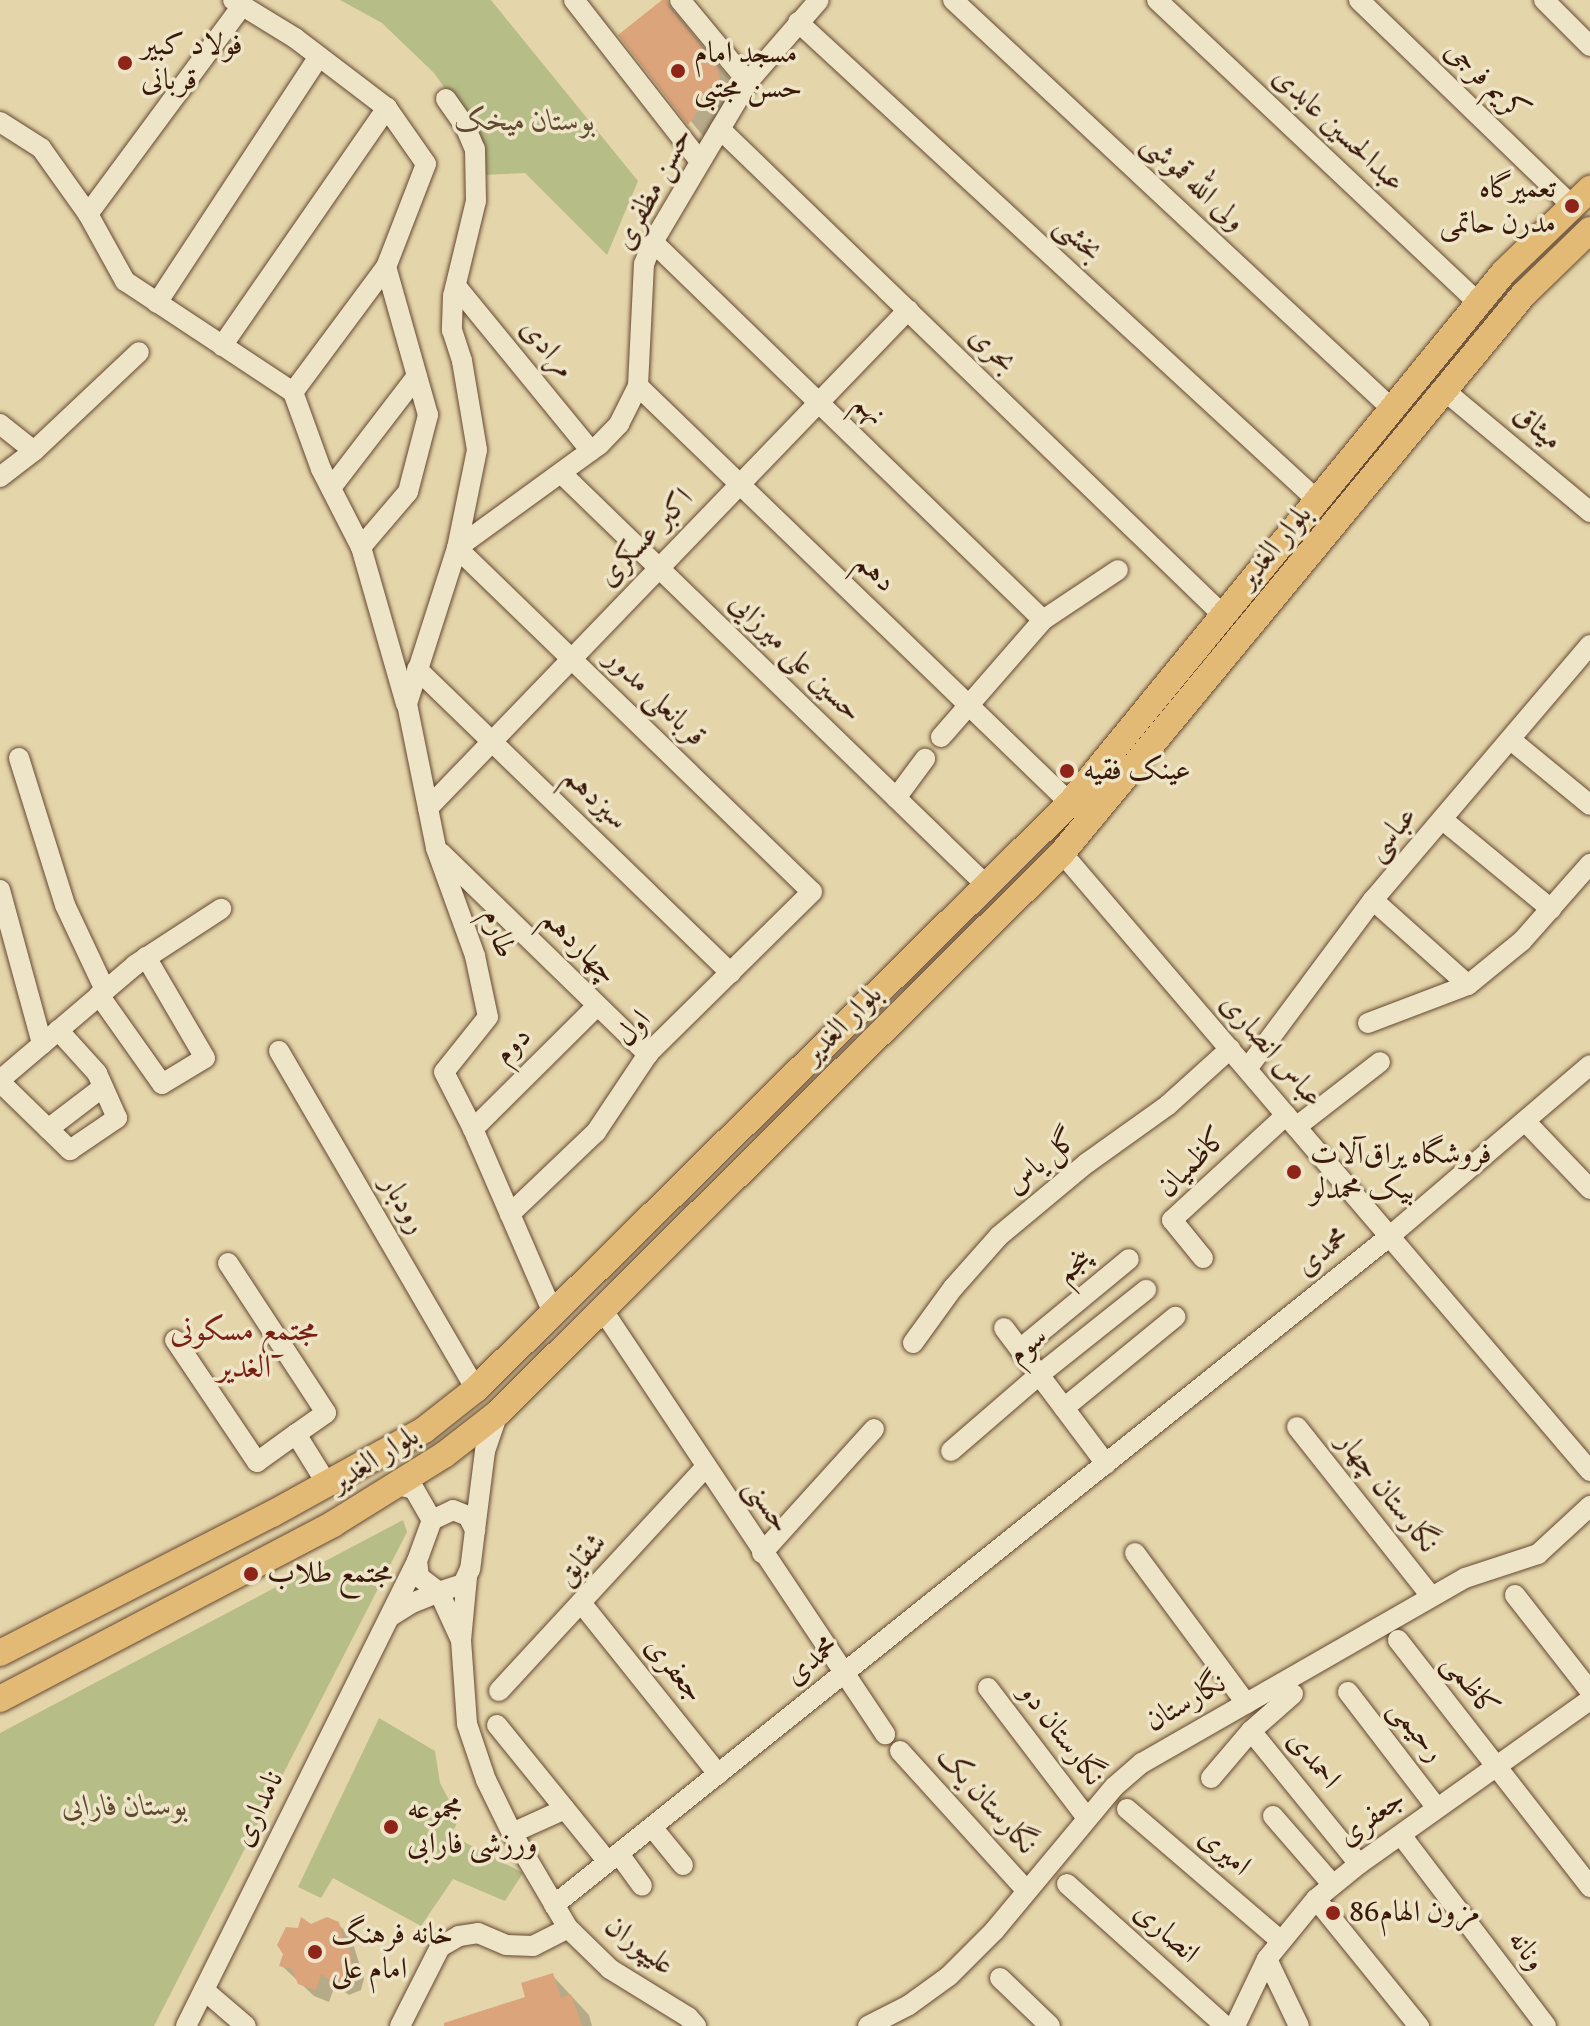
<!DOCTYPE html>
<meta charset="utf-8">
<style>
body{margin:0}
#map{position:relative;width:1590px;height:2026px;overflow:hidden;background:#e5d5aa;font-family:Vollkorn,Amiri,serif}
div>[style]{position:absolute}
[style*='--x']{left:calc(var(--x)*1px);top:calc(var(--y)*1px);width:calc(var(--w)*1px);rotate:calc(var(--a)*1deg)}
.green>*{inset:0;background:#b7bd87}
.shadow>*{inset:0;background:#0003}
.building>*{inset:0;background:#dca47b}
.roads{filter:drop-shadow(0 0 2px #644831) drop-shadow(0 0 2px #644831)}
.minor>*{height:20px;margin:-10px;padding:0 10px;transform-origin:10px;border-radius:10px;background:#eee4c8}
.major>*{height:26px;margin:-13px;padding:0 13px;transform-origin:13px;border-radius:13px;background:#e2ba75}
.dots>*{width:22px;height:22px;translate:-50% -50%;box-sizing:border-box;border:4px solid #eee4c8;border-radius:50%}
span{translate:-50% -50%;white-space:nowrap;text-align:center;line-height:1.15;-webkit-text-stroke:7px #eee4c8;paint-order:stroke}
.poi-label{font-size:30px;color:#391909}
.left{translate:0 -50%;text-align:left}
.right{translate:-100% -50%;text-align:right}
.street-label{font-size:30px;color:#391909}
.park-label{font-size:30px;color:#5f4a2f;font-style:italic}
.neighbourhood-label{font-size:32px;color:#7a1f14}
</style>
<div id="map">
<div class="green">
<i style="clip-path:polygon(340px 0,491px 0,638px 181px,607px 255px,525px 173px,482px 175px,476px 132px,434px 73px,382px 23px)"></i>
<i style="clip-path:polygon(403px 1520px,407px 1532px,154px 2026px,0 2026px,0 1733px)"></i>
<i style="clip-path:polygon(379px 1718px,435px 1751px,440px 1783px,459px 1819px,451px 1835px,523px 1873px,505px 1901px,453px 1879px,421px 1926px,333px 1878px,321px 1898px,298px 1887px)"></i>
</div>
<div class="shadow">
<i style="clip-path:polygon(665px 0,735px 85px,707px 141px,621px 35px)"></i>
<i style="clip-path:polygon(337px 1923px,351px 1937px,364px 1979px,361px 1990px,349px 1995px,335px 1985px,329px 2002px,314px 1996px,281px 1965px,299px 1930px)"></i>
<i style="clip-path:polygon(552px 1975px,589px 2015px,592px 2026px,450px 2026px,528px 1998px)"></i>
</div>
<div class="building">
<i style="clip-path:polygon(662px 0,667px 0,670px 8px,717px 65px,720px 80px,688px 125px,618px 35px)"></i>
<i style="clip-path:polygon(301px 1917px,311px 1924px,327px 1917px,339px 1922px,345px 1948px,350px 1949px,352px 1965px,348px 1977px,334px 1983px,321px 1974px,316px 1990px,298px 1984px,292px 1969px,279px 1966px,283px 1954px,277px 1945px,286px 1927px,298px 1928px)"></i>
<i style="clip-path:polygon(553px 1973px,561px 1998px,571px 1994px,582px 2026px,444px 2026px,444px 2023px,525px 1997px,521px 1983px)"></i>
</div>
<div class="roads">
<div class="minor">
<i style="--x:233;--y:0;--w:73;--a:31.5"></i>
<i style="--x:295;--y:38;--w:116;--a:37.3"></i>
<i style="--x:387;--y:108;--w:68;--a:55.1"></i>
<i style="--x:426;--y:164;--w:110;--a:111.2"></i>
<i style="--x:386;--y:267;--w:156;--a:126.6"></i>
<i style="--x:574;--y:0;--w:204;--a:52"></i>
<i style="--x:680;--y:0;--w:107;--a:50.3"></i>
<i style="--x:953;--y:0;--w:600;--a:42.97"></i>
<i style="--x:1157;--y:0;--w:442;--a:43.3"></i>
<i style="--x:1359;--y:0;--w:296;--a:44"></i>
<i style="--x:1544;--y:0;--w:65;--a:45"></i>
<i style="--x:798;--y:22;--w:706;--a:42.65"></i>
<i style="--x:446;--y:99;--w:33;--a:55"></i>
<i style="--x:465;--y:126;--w:25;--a:67"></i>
<i style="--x:475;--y:149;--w:52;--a:88.9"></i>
<i style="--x:476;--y:201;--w:98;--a:103.6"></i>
<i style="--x:453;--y:296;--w:34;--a:92"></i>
<i style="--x:452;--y:330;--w:33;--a:72"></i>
<i style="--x:462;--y:361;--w:90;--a:80.4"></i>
<i style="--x:477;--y:450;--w:100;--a:101.5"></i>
<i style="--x:457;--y:548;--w:164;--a:107.8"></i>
<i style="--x:407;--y:704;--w:147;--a:78.6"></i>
<i style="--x:436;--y:848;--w:115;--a:70.1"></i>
<i style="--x:475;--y:956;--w:62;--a:78"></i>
<i style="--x:488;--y:1017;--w:70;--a:128.7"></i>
<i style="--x:444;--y:1072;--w:64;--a:63"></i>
<i style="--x:473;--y:1129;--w:201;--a:66.5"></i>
<i style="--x:0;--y:122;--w:49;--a:32.4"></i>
<i style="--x:41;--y:148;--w:81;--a:54.5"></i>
<i style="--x:88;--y:214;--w:77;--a:61.1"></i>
<i style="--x:125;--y:281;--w:201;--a:33.5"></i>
<i style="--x:293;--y:392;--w:82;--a:70"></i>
<i style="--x:321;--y:469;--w:88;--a:62.9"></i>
<i style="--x:361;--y:547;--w:163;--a:74"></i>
<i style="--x:720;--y:129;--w:699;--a:44.02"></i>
<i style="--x:88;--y:214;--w:259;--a:-53.5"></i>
<i style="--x:653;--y:242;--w:543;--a:44.1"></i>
<i style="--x:456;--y:286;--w:213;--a:50.7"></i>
<i style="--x:157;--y:303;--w:295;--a:-56.7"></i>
<i style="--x:222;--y:346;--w:290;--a:-55.3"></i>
<i style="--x:638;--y:386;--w:600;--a:43.99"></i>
<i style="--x:1445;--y:391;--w:189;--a:39.8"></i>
<i style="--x:0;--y:424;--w:43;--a:38.5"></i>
<i style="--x:34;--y:451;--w:144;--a:-43.3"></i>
<i style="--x:561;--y:473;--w:595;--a:44.11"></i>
<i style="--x:0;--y:477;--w:43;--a:-37.4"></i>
<i style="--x:331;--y:488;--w:141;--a:-52.5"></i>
<i style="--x:361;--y:547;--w:72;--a:-49.5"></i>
<i style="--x:408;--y:492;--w:80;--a:-75.4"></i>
<i style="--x:428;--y:415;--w:154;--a:-105.8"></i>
<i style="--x:457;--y:548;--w:494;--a:44.1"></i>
<i style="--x:812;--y:892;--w:231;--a:135.4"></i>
<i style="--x:648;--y:1054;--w:94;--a:123.7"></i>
<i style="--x:596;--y:1132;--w:119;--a:136.4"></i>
<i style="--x:457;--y:548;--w:175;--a:-36"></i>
<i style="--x:599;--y:445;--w:29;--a:-46"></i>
<i style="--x:619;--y:424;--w:42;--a:-63.4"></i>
<i style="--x:638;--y:386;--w:122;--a:-87.2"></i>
<i style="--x:644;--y:264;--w:24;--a:-68"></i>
<i style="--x:653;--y:242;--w:186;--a:-59.3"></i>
<i style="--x:748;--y:82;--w:108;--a:-49.1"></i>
<i style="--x:417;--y:669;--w:437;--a:44.1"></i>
<i style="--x:941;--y:737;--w:155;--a:-48.9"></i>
<i style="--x:1043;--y:620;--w:90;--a:-33.7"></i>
<i style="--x:1511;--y:740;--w:102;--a:39.4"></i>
<i style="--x:19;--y:758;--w:154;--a:72.6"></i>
<i style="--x:65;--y:905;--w:94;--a:64.8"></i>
<i style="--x:896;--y:798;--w:49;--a:-53.4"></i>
<i style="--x:428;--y:808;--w:692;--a:-46.05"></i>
<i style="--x:1443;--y:820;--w:140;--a:39.5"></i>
<i style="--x:441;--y:853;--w:289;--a:44.2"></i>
<i style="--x:1062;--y:853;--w:813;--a:49.49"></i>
<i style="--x:0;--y:890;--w:160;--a:74.7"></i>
<i style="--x:1373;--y:900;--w:127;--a:41.8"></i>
<i style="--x:99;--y:995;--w:109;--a:54.7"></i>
<i style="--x:162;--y:1084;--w:50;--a:-31.2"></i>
<i style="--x:205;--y:1058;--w:117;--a:-120.3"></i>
<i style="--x:1368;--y:1023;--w:107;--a:-20.8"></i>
<i style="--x:1468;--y:985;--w:70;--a:-39.2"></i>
<i style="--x:1522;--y:941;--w:103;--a:-48.6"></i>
<i style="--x:279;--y:1051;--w:391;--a:59.8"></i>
<i style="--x:1247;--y:1069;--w:211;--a:-53.3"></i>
<i style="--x:1373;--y:900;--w:335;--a:-49.6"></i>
<i style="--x:0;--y:1080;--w:177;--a:-40.4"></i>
<i style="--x:135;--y:965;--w:103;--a:-33.1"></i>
<i style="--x:0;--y:1082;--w:98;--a:44.2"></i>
<i style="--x:70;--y:1150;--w:57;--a:-34.2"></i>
<i style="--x:117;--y:1118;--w:49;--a:-114"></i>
<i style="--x:97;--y:1073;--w:58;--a:-132.2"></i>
<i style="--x:1525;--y:1121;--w:94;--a:46.3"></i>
<i style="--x:1296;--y:1127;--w:106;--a:-37.7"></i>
<i style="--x:48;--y:1129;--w:69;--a:-37.4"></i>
<i style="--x:473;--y:1129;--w:173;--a:-44.8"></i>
<i style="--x:1203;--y:1258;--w:49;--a:-129.2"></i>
<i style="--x:1172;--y:1220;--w:155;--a:-42.6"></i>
<i style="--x:228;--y:1263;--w:179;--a:56.8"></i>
<i style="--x:326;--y:1413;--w:37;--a:145"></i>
<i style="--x:602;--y:1309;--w:511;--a:56.34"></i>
<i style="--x:1004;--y:1328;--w:170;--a:53.1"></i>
<i style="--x:175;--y:1340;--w:147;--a:56.1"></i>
<i style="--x:257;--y:1462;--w:48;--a:-35.7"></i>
<i style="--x:296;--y:1434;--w:59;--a:58.2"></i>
<i style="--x:913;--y:1343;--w:68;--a:-54"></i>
<i style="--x:953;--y:1288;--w:69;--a:-48.5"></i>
<i style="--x:999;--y:1236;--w:114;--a:-39.7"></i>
<i style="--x:1087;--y:1163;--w:100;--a:-35.6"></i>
<i style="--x:1168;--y:1105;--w:84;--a:-42.1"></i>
<i style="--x:1020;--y:1349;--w:141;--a:-39.5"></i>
<i style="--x:1064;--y:1408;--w:144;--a:-39.3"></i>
<i style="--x:1297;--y:1427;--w:216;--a:51.6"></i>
<i style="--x:951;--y:1451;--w:116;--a:-40.8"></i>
<i style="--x:1039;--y:1375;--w:137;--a:-38.5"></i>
<i style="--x:398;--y:1485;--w:16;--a:14"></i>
<i style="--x:414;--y:1489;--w:36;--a:60"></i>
<i style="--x:453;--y:1510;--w:16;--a:22"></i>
<i style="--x:468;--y:1516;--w:16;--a:63"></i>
<i style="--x:475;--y:1530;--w:39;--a:97"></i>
<i style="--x:470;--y:1569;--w:17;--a:115"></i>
<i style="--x:463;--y:1584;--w:25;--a:162"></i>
<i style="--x:439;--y:1592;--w:25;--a:-143"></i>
<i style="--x:419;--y:1577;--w:16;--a:-97"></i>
<i style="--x:417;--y:1561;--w:44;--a:-69.9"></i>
<i style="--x:432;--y:1520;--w:23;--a:-25"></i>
<i style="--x:475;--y:1530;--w:80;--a:-82.8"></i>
<i style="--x:485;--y:1451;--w:40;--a:-71.1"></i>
<i style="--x:762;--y:1553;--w:167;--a:-47.9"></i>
<i style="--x:1135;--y:1553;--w:187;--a:53.5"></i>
<i style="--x:467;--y:1577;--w:63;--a:95.4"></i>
<i style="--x:461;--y:1640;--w:84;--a:85.9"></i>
<i style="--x:467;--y:1724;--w:59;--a:71.3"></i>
<i style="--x:486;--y:1780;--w:59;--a:63.9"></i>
<i style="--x:512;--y:1833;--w:110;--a:59.5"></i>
<i style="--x:568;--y:1928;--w:59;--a:44.3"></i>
<i style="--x:610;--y:1969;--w:92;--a:31.6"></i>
<i style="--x:688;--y:2017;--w:12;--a:48"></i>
<i style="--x:1515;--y:1595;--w:122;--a:52"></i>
<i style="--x:582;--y:1604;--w:218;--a:51.3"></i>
<i style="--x:391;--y:1616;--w:25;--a:-32"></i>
<i style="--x:412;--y:1603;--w:29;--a:-22"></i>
<i style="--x:439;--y:1592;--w:51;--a:65.5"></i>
<i style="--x:1398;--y:1640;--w:313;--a:52.1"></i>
<i style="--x:988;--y:1688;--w:163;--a:52.7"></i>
<i style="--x:499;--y:1691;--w:305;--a:-47.3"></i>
<i style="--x:1348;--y:1692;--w:146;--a:52.5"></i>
<i style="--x:497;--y:1725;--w:176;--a:51"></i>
<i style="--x:1251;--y:1731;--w:171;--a:50.9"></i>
<i style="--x:900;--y:1751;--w:189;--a:47.8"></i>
<i style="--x:1211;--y:1778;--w:62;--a:-49.6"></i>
<i style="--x:1251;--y:1731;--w:56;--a:-41.4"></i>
<i style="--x:1127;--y:1809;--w:203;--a:40.6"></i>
<i style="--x:1273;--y:1816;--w:91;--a:49"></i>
<i style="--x:652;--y:1827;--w:49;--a:50.8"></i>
<i style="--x:512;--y:1833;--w:58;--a:-24.4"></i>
<i style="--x:1401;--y:1835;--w:240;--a:52.8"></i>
<i style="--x:619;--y:1854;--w:39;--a:54"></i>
<i style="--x:1067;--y:1884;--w:212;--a:41.9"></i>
<i style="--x:1316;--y:1899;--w:164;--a:51"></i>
<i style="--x:554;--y:1905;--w:1071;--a:-38.67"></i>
<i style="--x:1390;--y:1236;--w:263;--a:-40.5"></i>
<i style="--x:1267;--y:1959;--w:74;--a:64.5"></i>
<i style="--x:1000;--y:1978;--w:69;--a:43.8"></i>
<i style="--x:204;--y:1990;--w:55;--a:40.6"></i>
<i style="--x:186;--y:2026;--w:519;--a:-63.58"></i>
<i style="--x:400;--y:2026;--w:89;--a:-63.1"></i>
<i style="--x:440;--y:1947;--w:22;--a:-30"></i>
<i style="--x:459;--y:1936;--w:19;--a:-9"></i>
<i style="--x:478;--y:1933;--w:30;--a:23"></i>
<i style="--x:506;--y:1945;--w:27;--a:2"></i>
<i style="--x:533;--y:1946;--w:39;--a:-27"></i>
<i style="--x:868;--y:2026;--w:46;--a:-27.1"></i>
<i style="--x:909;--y:2005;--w:49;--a:-35.9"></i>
<i style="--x:949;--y:1976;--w:64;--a:-45"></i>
<i style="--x:994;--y:1931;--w:187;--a:-50.2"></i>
<i style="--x:1114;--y:1787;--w:37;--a:-41"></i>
<i style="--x:1142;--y:1763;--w:372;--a:-29.8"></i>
<i style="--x:1465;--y:1578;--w:77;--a:-18.2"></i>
<i style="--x:1538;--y:1554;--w:71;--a:-42.7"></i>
<i style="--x:1235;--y:2026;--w:74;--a:-64.5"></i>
<i style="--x:1267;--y:1959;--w:77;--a:-50.8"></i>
<i style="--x:1316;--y:1899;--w:55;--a:-39.1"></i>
<i style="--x:1359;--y:1864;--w:283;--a:-35.4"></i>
</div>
<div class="major">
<i style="--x:0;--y:1653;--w:305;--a:-27.1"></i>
<i style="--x:272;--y:1514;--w:174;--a:-28.9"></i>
<i style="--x:424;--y:1430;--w:66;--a:-38.3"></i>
<i style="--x:476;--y:1389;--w:834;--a:-44.61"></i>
<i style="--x:1070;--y:803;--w:686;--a:-50.74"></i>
<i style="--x:1504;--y:272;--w:120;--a:-44"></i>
<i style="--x:0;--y:1699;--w:376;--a:-27.7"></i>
<i style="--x:333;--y:1524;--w:131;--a:-31.9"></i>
<i style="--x:444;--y:1455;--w:70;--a:-38"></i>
<i style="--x:499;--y:1412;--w:793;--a:-44.8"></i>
<i style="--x:1062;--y:853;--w:725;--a:-50.43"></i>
<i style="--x:1524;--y:294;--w:92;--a:-44.1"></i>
</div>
</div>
<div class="dots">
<i style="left:125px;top:63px;background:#8f2418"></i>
<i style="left:678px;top:71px;background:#8f2418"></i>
<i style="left:1572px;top:206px;background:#8f2418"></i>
<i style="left:1067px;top:771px;background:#8f2418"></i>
<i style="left:1294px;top:1172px;background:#8f2418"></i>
<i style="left:251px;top:1574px;background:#8f2418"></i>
<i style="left:391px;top:1827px;background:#8f2418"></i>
<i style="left:1333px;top:1913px;background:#8f2418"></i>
<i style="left:315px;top:1952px;background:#8f2418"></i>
</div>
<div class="poi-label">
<span class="left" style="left:141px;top:63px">فولاد کبیر<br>قربانی</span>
<span class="left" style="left:694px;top:71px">مسجد امام<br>حسن مجتبی</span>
<span class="right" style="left:1556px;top:206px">تعمیرگاه<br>مدرن حاتمی</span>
<span class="left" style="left:1083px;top:771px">عینک فقیه</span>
<span class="left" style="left:1310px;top:1172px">فروشگاه یراق‌آلات<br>بیک محمدلو</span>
<span class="left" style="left:267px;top:1574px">مجتمع طلاب</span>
<span class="left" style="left:407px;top:1827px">مجموعه<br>ورزشی فارابی</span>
<span class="left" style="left:1349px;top:1913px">مزون الهام86</span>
<span class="left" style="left:331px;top:1952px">خانه فرهنگ<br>امام علی</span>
</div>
<div class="street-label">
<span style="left:1486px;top:82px;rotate:44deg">کریم فرجی</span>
<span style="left:1338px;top:130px;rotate:43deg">عبدالحسین عابدی</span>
<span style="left:1193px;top:183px;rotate:43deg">ولی الله قموشی</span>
<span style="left:654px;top:189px;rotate:-62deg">حسن مظفری</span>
<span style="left:1078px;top:239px;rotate:43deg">بخشی</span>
<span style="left:547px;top:349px;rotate:50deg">مرادی</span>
<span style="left:992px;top:350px;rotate:44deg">بحری</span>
<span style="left:869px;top:410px;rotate:44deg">نهم</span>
<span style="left:1537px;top:428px;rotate:40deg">میثاق</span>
<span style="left:646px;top:538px;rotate:-46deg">اکبر عسکری</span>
<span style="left:1275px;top:547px;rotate:-50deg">بلوار الغدیر</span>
<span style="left:875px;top:573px;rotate:44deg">دهم</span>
<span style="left:795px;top:658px;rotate:44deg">حسین علی میرزایی</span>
<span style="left:655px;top:698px;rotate:44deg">قربانعلی مدور</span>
<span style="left:595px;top:799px;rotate:44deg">سیزدهم</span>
<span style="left:1392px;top:834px;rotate:-49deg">عباسی</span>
<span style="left:498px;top:934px;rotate:72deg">طارم</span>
<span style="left:579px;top:947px;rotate:45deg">چهاردهم</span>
<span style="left:843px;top:1025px;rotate:-45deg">بلوار الغدیر</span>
<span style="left:634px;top:1029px;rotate:-49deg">اول</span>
<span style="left:513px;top:1046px;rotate:-45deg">دوم</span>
<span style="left:1271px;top:1051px;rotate:49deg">عباس انصاری</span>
<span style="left:1042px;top:1162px;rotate:-39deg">گل یاس</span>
<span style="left:1193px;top:1163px;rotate:-45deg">کاظمیان</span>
<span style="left:403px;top:1205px;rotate:60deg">رودبار</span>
<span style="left:1323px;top:1252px;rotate:-39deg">محمدی</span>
<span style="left:1074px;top:1266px;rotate:-40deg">پنجم</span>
<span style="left:1028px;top:1346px;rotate:-39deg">سوم</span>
<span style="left:375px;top:1460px;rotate:-32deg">بلوار الغدیر</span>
<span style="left:1387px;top:1493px;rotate:52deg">نگارستان چهار</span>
<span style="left:767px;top:1506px;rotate:57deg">حسنی</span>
<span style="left:582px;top:1560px;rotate:-48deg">شقایق</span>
<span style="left:812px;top:1661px;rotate:-39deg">محمدی</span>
<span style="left:674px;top:1670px;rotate:51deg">جعفری</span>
<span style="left:1470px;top:1686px;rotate:53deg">کاظمی</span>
<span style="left:1186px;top:1703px;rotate:-30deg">نگارستان</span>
<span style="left:1416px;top:1731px;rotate:52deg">رحیمی</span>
<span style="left:1061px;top:1735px;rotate:53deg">نگارستان دو</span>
<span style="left:1313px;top:1760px;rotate:51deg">احمدی</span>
<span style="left:986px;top:1801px;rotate:48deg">نگارستان یک</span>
<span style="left:259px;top:1809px;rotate:-64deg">نامداری</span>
<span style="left:1372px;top:1818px;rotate:-36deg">جعفری</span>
<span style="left:1224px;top:1852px;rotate:41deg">امیری</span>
<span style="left:1166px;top:1933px;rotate:42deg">انصاری</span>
<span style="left:639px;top:1946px;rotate:37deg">علیپوران</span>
<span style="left:1526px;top:1951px;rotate:53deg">ونانه</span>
</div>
<div class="park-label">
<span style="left:525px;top:122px">بوستان میخک</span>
<span style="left:125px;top:1807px">بوستان فارابی</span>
</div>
<div class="neighbourhood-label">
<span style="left:244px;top:1351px">مجتمع مسکونی<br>الغدیر</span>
</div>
</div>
